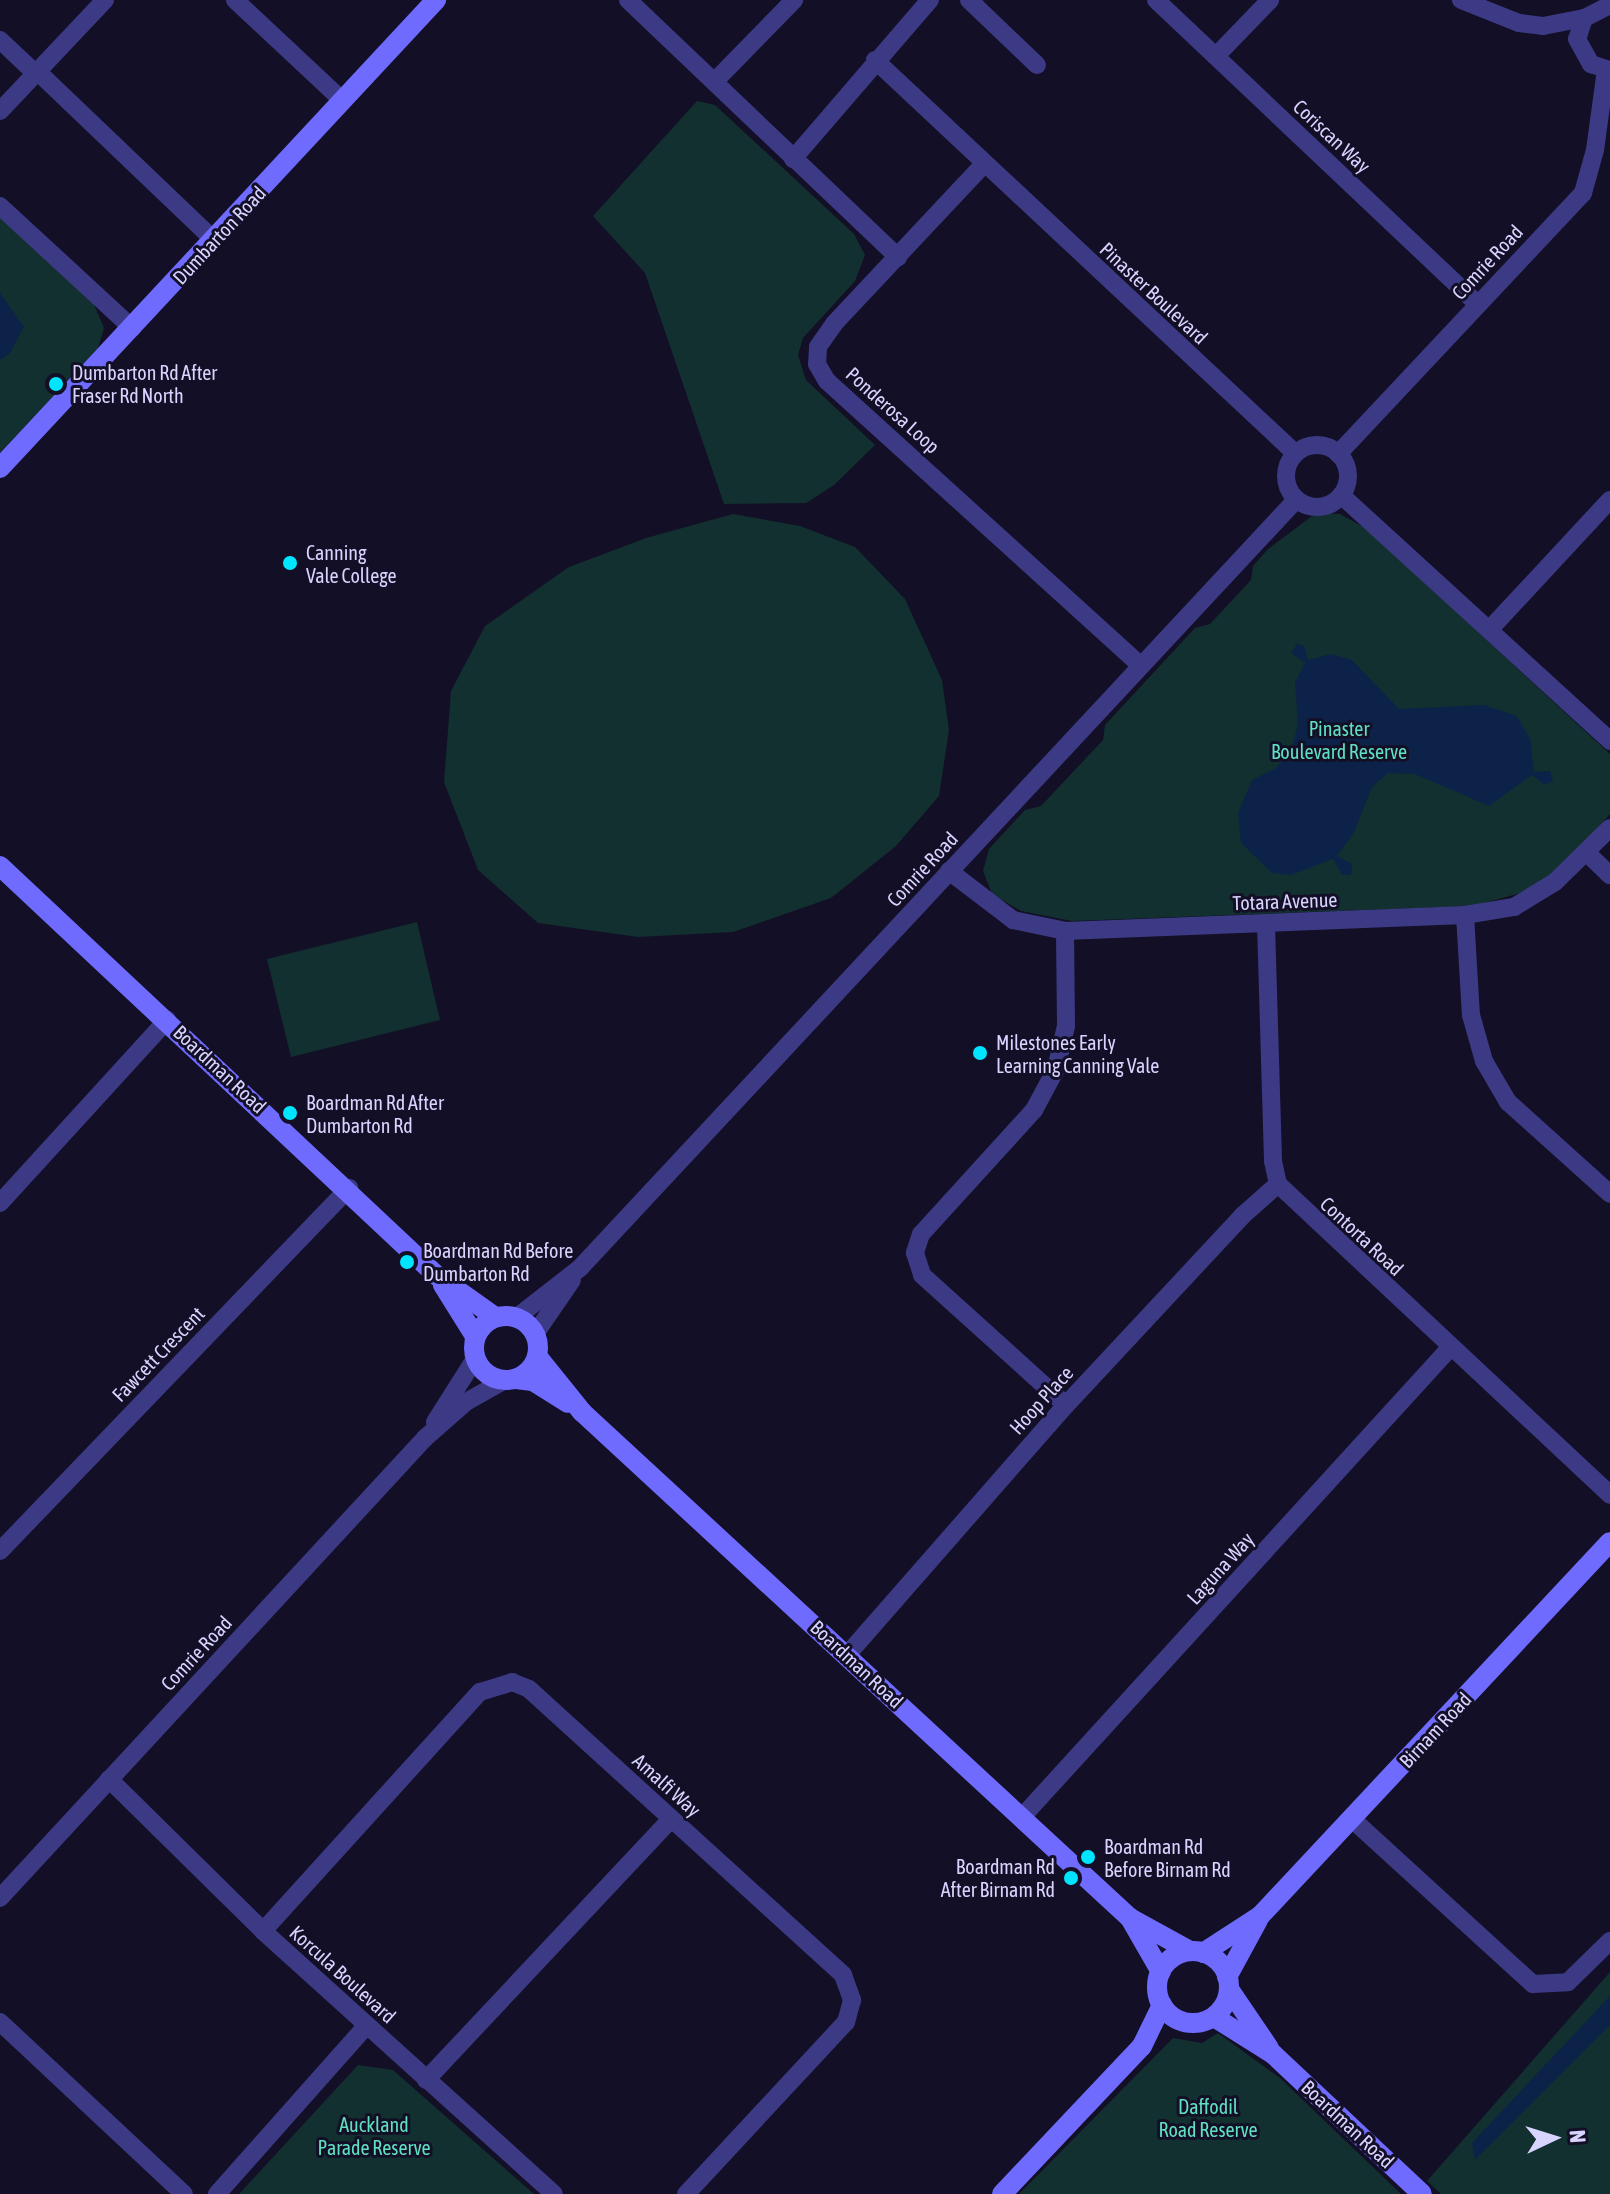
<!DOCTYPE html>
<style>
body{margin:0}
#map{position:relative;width:1610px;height:2194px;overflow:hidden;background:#130f26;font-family:"Asap Condensed",sans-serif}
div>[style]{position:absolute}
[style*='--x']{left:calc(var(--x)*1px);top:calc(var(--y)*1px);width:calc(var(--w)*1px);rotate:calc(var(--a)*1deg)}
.green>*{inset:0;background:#12302f}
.water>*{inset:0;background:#0c2248}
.street>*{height:18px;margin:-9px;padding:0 9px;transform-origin:9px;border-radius:9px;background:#3d3a85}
.street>.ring{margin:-9px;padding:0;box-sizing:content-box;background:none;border:18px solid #3d3a85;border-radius:50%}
.secondary>*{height:20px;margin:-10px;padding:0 10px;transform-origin:10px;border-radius:10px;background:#6f6bff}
.secondary>.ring{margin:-10px;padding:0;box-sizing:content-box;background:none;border:20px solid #6f6bff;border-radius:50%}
.dots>*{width:22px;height:22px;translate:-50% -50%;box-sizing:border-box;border:4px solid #130f26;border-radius:50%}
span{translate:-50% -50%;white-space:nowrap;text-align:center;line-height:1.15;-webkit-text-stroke:6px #130f26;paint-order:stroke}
.street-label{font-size:20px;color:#d9d4ff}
.poi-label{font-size:20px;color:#d9d4ff}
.left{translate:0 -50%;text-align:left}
.right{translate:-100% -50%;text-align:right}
.park-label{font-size:20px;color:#5fe0c0}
.north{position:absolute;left:1514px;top:2098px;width:80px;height:80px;-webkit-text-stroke:6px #130f26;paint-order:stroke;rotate:86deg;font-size:22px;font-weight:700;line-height:32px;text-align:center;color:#d9d4ff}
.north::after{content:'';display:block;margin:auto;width:28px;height:36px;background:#d9d4ff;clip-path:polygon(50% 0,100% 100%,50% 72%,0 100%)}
</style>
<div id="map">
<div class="green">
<i style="clip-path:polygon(697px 101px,715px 105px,854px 234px,865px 255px,855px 281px,803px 338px,798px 355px,806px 380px,875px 445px,834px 485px,806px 503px,724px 504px,645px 273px,593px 216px)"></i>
<i style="clip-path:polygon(0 216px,93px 302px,104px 328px,98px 348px,0 453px)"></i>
<i style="clip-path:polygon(1316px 513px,1340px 514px,1365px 528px,1610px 754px,1610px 814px,1570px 859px,1531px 890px,1473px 906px,1072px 921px,1021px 911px,992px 894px,983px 871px,989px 849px,1025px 810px,1041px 806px,1103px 740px,1105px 725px,1195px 628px,1210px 624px,1251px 580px,1253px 566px,1268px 549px)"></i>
<i style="clip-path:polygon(733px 514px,800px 526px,855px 547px,905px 599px,942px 680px,949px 730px,939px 796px,896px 846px,831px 898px,733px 932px,638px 937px,538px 923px,478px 870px,444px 782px,451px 691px,485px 626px,569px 567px,646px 538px)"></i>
<i style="clip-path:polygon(417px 922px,440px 1020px,291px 1057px,267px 959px)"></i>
<i style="clip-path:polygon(1610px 1972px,1610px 2194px,1441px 2194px,1427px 2181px)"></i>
<i style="clip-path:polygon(1218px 2033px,1280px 2078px,1401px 2194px,1019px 2194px,1173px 2038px,1202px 2043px)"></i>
<i style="clip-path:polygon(358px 2065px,393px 2070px,534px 2194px,239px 2194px)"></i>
</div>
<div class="water">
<i style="clip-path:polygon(0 293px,24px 327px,10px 353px,0 360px)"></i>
<i style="clip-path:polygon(1297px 644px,1304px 646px,1308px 660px,1331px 654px,1352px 660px,1399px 709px,1484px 705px,1517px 716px,1530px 739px,1534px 772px,1550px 771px,1553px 781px,1545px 785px,1532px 775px,1489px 806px,1415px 774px,1388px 773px,1372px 787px,1354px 832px,1337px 856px,1352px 864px,1351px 875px,1342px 875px,1333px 859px,1291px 875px,1272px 873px,1241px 843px,1238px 813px,1252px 780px,1276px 768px,1292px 747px,1298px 725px,1295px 682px,1305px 663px,1291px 653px)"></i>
<i style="clip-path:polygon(1610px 1996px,1610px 2025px,1475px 2160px,1472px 2143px)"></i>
</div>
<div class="street">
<i style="--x:235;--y:0;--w:146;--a:43.1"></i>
<i style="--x:628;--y:0;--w:373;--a:43.6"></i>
<i style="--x:969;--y:0;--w:94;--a:43.7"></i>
<i style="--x:1156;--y:0;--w:443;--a:43.4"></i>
<i style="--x:1461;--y:0;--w:62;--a:21.6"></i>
<i style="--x:1519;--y:23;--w:24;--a:7"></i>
<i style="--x:1543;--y:26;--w:42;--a:-11"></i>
<i style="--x:1610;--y:5;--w:29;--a:153"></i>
<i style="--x:1584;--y:18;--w:22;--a:108"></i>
<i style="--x:1577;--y:39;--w:29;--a:61"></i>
<i style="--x:1591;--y:64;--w:20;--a:18"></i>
<i style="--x:0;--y:40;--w:48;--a:43.3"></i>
<i style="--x:1216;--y:56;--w:78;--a:-46"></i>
<i style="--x:875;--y:60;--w:575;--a:43.1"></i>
<i style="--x:37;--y:71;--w:245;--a:43.7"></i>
<i style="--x:716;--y:80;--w:112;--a:-45.7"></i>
<i style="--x:0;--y:111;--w:153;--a:-46.6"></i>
<i style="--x:793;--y:159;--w:210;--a:-49.3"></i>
<i style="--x:984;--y:164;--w:219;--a:133.2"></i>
<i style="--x:834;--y:324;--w:28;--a:125"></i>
<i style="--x:818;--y:347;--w:17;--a:93"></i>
<i style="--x:817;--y:364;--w:20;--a:60"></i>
<i style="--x:827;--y:381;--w:421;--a:42.2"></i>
<i style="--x:0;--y:206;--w:180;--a:42.7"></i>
<i class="ring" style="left:1286px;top:445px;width:44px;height:44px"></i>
<i style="--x:1338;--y:454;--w:358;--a:-46.8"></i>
<i style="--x:1583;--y:193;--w:45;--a:-74.4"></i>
<i style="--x:1595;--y:150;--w:81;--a:-82.2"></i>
<i style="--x:1341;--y:495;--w:365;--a:42.4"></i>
<i style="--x:1490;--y:629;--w:176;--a:-47.1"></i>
<i style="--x:1587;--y:853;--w:32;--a:44"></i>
<i style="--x:949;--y:871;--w:81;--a:37.4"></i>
<i style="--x:1013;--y:920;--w:53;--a:11.9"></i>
<i style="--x:1065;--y:931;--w:400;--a:-2.3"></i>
<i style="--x:1465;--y:915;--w:50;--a:-9.3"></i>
<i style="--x:1514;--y:907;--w:48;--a:-31.4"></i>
<i style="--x:1555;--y:882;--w:77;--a:-44.5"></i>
<i style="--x:1465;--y:915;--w:100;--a:86.6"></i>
<i style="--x:1471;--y:1015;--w:48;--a:74.2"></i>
<i style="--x:1484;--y:1061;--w:48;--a:59.7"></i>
<i style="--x:1508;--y:1102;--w:137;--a:42"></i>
<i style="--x:1266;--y:924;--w:237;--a:88.3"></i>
<i style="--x:1273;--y:1161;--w:24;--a:78"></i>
<i style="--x:1278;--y:1184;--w:455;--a:43.1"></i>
<i style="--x:1065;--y:931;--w:95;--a:89.4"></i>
<i style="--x:1066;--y:1026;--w:44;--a:103.1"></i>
<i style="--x:1056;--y:1069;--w:47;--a:118.2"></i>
<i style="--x:1034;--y:1110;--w:168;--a:132.3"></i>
<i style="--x:921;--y:1234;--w:20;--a:108"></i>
<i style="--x:915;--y:1253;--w:23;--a:72"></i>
<i style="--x:922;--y:1275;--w:194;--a:42.1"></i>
<i style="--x:0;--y:1203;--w:248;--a:-47.6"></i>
<i style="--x:517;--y:1317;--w:80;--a:-37.9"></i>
<i style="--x:580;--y:1268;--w:1050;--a:-47.01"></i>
<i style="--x:535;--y:1334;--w:65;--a:-55.6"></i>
<i style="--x:435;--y:1422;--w:75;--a:-57.6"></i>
<i style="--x:0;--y:1551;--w:504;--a:-46.13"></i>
<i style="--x:847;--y:1655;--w:332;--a:-48.8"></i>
<i style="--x:1066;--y:1405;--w:258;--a:-47"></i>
<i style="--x:1242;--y:1216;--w:48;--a:-41.6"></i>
<i style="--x:109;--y:1779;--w:216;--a:44.6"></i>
<i style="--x:263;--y:1931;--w:392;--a:42.1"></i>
<i style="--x:1022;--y:1817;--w:635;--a:-47.62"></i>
<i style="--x:1352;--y:1819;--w:245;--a:42.4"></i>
<i style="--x:1533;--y:1984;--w:35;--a:-3"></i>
<i style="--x:1568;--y:1982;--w:59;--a:-44.3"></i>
<i style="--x:0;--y:1898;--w:626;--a:-47.26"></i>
<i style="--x:425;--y:1438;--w:55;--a:-41.3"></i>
<i style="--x:466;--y:1402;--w:45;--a:-29.4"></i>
<i style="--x:263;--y:1931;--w:323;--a:-47.8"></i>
<i style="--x:480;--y:1692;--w:34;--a:-17"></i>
<i style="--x:512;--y:1682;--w:18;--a:22"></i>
<i style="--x:529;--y:1689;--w:425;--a:42.3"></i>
<i style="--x:843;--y:1975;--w:27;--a:70"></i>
<i style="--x:852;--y:2000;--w:23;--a:105"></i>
<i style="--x:846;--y:2022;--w:235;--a:132.9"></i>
<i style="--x:0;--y:2022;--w:252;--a:43.1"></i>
<i style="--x:426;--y:2080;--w:358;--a:-46.8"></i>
<i style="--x:217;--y:2194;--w:226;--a:-48.4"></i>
</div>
<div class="secondary">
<i style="--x:0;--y:468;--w:640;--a:-47.03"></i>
<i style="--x:0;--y:866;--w:598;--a:43.17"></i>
<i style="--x:436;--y:1275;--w:72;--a:35.4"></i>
<i style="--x:443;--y:1285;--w:60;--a:57.9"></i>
<i class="ring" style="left:474px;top:1316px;width:44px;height:44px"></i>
<i style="--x:537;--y:1356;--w:72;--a:51.2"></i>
<i style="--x:582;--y:1412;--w:746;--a:42.72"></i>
<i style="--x:1130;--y:1918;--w:68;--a:28.8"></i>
<i style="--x:516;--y:1379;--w:17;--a:7"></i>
<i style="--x:533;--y:1381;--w:41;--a:32.2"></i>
<i style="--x:1130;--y:1918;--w:62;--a:60.1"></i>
<i class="ring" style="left:1157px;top:1951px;width:52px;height:52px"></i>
<i style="--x:1203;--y:1953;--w:68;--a:-33"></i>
<i style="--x:1260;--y:1916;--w:512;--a:-46.9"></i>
<i style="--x:1227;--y:1977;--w:65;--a:-61.5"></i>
<i style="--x:1229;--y:1989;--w:71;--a:55.9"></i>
<i style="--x:1214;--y:2017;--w:70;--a:32.1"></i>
<i style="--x:1273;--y:2054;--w:204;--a:43.2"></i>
<i style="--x:1002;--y:2194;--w:204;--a:-46.6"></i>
<i style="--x:1142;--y:2046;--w:46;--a:-64"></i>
</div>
<div class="dots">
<i style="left:56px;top:384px;background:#00e5ff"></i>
<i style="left:290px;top:563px;background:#00e5ff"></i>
<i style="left:980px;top:1053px;background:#00e5ff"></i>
<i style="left:290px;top:1113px;background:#00e5ff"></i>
<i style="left:407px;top:1262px;background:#00e5ff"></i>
<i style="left:1088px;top:1857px;background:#00e5ff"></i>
<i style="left:1071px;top:1878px;background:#00e5ff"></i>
</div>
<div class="street-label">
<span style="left:1332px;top:136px;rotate:43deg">Coriscan Way</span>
<span style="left:219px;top:235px;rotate:-47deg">Dumbarton Road</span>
<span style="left:1487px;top:262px;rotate:-47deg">Comrie Road</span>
<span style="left:1154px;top:293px;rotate:43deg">Pinaster Boulevard</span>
<span style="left:893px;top:410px;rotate:42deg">Ponderosa Loop</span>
<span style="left:922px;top:869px;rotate:-47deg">Comrie Road</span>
<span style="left:1285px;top:901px;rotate:-2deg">Totara Avenue</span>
<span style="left:220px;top:1069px;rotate:43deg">Boardman Road</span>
<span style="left:1362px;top:1236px;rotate:43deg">Contorta Road</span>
<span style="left:158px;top:1354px;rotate:-46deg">Fawcett Crescent</span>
<span style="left:1041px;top:1400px;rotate:-48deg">Hoop Place</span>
<span style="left:1220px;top:1568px;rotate:-48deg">Laguna Way</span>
<span style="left:196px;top:1653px;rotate:-47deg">Comrie Road</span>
<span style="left:857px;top:1664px;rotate:43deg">Boardman Road</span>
<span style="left:1435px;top:1730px;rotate:-47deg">Birnam Road</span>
<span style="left:667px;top:1785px;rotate:42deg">Amalfi Way</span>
<span style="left:343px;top:1974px;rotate:42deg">Korcula Boulevard</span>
<span style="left:1348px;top:2124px;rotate:43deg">Boardman Road</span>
</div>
<div class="poi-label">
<span class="left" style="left:72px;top:384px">Dumbarton Rd After<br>Fraser Rd North</span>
<span class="left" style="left:306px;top:564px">Canning<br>Vale College</span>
<span class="left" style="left:996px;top:1054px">Milestones Early<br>Learning Canning Vale</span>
<span class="left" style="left:306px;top:1114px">Boardman Rd After<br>Dumbarton Rd</span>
<span class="left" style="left:423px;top:1262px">Boardman Rd Before<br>Dumbarton Rd</span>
<span class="left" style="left:1104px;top:1858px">Boardman Rd<br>Before Birnam Rd</span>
<span class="right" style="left:1055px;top:1878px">Boardman Rd<br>After Birnam Rd</span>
</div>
<div class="park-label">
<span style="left:1339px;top:740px">Pinaster<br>Boulevard Reserve</span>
<span style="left:1208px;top:2118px">Daffodil<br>Road Reserve</span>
<span style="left:374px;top:2136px">Auckland<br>Parade Reserve</span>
</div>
<div class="north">N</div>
</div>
